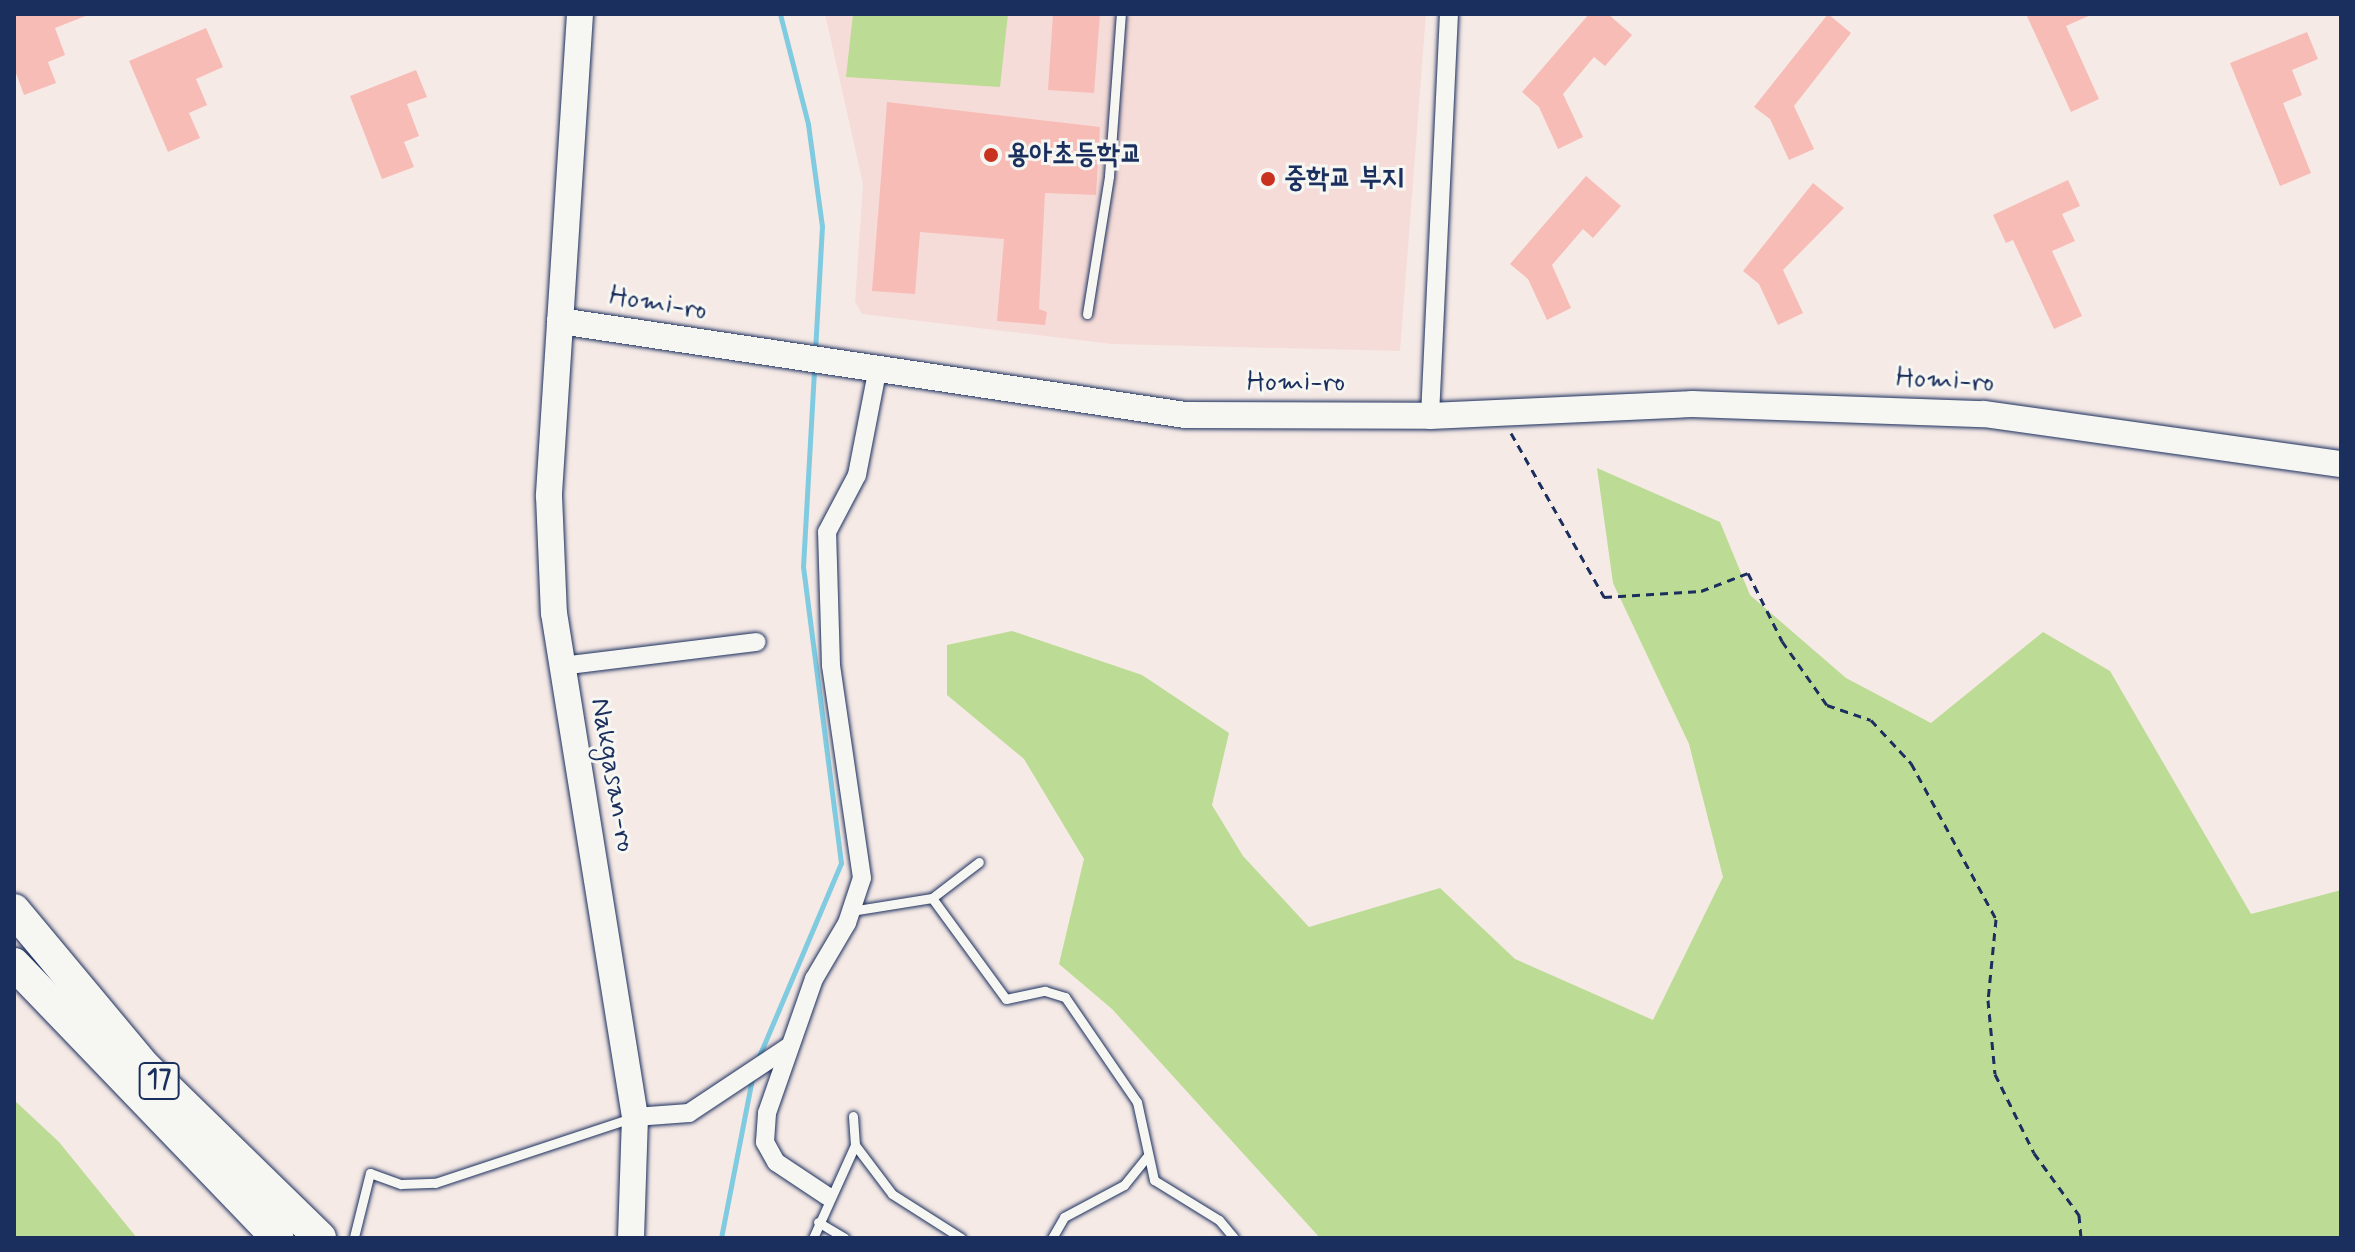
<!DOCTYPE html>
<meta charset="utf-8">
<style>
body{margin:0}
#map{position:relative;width:2355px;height:1252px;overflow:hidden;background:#f6eae6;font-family:Mynerve,"Poor Story",sans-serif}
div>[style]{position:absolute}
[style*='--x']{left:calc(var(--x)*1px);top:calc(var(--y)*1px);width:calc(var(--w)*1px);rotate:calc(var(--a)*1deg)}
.built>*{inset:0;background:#f6dcd8}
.green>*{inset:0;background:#bcdb94}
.stream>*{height:5px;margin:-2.5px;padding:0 2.5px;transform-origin:2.5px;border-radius:2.5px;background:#81cbe1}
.building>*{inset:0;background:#f7bcb6}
.path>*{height:3px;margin-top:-1.5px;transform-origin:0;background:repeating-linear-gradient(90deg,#1b2f5e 0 8px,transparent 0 14px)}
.roads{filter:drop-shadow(0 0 2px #1b2f5e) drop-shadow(0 0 2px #1b2f5e)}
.lane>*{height:9px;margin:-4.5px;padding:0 4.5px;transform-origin:4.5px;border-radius:4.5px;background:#f6f6f2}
.street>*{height:18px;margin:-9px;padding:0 9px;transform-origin:9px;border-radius:9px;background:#f6f6f2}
.secondary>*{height:26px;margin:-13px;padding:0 13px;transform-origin:13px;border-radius:13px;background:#f6f6f2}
.highway>*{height:32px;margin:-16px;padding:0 16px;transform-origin:16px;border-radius:16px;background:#f6f6f2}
.dots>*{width:22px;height:22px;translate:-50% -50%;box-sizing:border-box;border:4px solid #f6f6f2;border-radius:50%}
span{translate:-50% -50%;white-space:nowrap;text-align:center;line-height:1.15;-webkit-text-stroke:6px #f6f6f2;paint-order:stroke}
.shield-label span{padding:2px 6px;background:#f6f6f2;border:2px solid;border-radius:6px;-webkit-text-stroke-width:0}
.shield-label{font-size:26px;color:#1b2f5e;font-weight:700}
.poi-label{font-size:28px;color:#1b2f5e;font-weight:700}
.left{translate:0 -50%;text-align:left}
.street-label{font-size:28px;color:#1b2f5e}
.frame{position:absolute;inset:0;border:16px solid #1b2f5e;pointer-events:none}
</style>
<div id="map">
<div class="built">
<i style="clip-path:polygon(825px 14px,1426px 14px,1400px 351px,1112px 344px,862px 314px,855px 302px,863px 184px)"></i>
</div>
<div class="green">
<i style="clip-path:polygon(853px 14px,1008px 14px,1000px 87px,846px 77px)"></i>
<i style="clip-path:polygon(1597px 468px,1720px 522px,1750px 595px,1846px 678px,1931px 723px,2043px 632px,2110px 671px,2251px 914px,2341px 890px,2341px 1238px,1320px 1238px,1112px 1009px,1059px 964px,1084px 859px,1024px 759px,947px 695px,947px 645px,1012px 631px,1142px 675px,1229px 733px,1212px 805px,1243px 856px,1309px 927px,1440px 888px,1515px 959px,1653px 1020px,1723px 877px,1689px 744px,1613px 583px)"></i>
<i style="clip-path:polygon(14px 1100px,59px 1142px,137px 1238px,14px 1238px)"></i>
</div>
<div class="stream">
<i style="--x:780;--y:14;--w:114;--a:75.7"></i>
<i style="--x:808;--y:124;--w:103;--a:82.2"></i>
<i style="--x:822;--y:226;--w:124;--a:93.2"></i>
<i style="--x:757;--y:1061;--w:215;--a:-67"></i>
<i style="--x:841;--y:863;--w:298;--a:-97.3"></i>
<i style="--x:803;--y:567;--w:199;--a:-86.8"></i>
<i style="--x:721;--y:1238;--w:163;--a:-79"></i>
</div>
<div class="building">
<i style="clip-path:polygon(14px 14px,88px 15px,55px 28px,65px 55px,48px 62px,56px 83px,24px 95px,14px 68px)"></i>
<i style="clip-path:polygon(1053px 14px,1100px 14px,1094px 93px,1048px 90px)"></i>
<i style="clip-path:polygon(1589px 14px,1608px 14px,1632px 35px,1605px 66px,1594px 57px,1563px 94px,1583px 137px,1558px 149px,1539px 107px,1522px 92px)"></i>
<i style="clip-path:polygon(1828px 14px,1851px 33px,1794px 106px,1814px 149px,1789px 160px,1770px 119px,1754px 107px)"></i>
<i style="clip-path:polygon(2026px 14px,2093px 14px,2066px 26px,2099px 99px,2071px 112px)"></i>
<i style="clip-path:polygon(206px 28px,223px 67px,196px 79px,207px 105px,189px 113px,200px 138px,168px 152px,129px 61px)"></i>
<i style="clip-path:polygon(2307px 32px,2318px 59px,2292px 70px,2302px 95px,2283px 103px,2311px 173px,2280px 186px,2230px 63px)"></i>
<i style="clip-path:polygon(416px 70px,427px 97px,407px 104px,419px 136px,404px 142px,414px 167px,382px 179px,350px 96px)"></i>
<i style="clip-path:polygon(887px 102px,1100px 127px,1096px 195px,1045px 193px,1039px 309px,1047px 312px,1045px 325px,997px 321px,1004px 239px,920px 232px,915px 294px,872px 291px)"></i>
<i style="clip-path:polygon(1586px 176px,1621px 206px,1593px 238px,1583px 229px,1552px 265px,1571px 308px,1547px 320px,1528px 279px,1510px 264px)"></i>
<i style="clip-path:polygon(2068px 180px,2080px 206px,2062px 214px,2075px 241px,2052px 251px,2082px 316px,2054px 329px,2013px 240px,2006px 243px,1993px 215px)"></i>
<i style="clip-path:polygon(1813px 183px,1844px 208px,1783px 270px,1803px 313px,1778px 325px,1759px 284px,1743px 271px)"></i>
</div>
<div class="path">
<i style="--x:1511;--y:433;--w:189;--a:60.4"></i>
<i style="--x:1604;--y:597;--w:97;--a:-3.5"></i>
<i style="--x:1701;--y:591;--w:50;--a:-21"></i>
<i style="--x:1748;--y:573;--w:76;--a:63.4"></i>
<i style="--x:1782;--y:641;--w:78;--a:54.9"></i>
<i style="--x:1827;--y:705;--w:46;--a:18.8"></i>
<i style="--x:1871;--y:720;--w:59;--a:47.1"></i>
<i style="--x:1911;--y:763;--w:178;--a:61.4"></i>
<i style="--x:1996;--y:919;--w:81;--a:95.6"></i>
<i style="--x:1988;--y:1000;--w:74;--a:84.6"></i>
<i style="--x:1995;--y:1074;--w:88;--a:63.7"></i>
<i style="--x:2034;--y:1153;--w:77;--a:54"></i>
<i style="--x:2079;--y:1215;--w:23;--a:85"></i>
</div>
<div class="roads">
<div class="lane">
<i style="--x:1087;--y:314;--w:140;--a:-80.9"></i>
<i style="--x:1109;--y:176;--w:162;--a:-85.8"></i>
<i style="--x:932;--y:898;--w:125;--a:53.8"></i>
<i style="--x:1006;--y:999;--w:40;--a:-12"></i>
<i style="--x:1045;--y:991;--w:21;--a:17"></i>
<i style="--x:1065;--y:997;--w:127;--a:55.6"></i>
<i style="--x:1137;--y:1102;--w:80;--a:77.7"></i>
<i style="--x:1154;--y:1180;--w:76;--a:31.6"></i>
<i style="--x:1219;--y:1220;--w:23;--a:50"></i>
<i style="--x:851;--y:911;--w:82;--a:-9.1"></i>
<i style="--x:932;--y:898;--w:59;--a:-37.5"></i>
<i style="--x:855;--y:1145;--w:61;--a:52.9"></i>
<i style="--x:892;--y:1194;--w:82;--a:32.5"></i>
<i style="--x:818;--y:1222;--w:31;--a:31"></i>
<i style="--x:354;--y:1237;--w:66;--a:-76"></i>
<i style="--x:370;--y:1173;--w:33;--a:20"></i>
<i style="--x:401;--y:1184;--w:34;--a:-2"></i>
<i style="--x:435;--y:1183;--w:206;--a:-18.3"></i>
<i style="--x:813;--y:1238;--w:102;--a:-65.7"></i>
<i style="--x:855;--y:1145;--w:29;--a:-94"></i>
<i style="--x:1052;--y:1238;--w:24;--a:-60"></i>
<i style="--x:1064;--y:1217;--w:68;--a:-28.1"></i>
<i style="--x:1124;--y:1185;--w:36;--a:-51"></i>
</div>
<div class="street">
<i style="--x:1430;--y:416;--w:402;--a:-87.3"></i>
<i style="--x:561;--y:666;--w:197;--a:-7"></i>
<i style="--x:635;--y:1117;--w:54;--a:-4.2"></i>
<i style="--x:689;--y:1113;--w:121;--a:-33.6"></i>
<i style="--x:827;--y:1196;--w:61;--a:-146.3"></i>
<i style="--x:776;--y:1162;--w:23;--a:-119"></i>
<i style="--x:765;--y:1142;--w:29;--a:-86"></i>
<i style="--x:767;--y:1113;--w:142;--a:-70.7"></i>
<i style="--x:814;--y:979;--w:65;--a:-59.5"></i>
<i style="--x:847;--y:923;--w:47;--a:-71.6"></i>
<i style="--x:862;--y:878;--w:215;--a:-98.3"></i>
<i style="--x:831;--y:665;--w:133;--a:-91.7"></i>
<i style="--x:827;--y:532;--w:64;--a:-62.2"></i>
<i style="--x:857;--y:475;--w:105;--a:-79"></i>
</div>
<div class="secondary">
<i style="--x:580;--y:14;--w:483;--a:93.7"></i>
<i style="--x:549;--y:496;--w:117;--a:87.6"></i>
<i style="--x:554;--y:613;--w:510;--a:80.87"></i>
<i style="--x:635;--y:1117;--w:121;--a:91.9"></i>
<i style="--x:560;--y:321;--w:632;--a:8.55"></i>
<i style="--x:1185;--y:415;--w:245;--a:0.2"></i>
<i style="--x:1430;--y:416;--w:262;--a:-2.6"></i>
<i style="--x:1692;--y:404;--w:292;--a:2"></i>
<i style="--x:1984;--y:414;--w:360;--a:8"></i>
</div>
<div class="highway">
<i style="--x:14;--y:910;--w:203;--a:50.2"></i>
<i style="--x:144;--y:1066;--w:246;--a:44.3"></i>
<i style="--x:14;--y:964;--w:380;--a:46.1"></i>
</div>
</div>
<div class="dots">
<i style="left:991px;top:155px;background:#c8321e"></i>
<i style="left:1268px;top:179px;background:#c8321e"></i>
</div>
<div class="shield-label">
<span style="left:159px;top:1081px">17</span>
</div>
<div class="poi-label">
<span class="left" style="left:1007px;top:155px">용아초등학교</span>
<span class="left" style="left:1284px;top:179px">중학교 부지</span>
</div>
<div class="street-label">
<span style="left:658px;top:304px;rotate:9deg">Homi-ro</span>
<span style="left:1945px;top:381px;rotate:3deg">Homi-ro</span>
<span style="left:1296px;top:383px">Homi-ro</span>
<span style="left:612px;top:775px;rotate:80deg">Nakgasan-ro</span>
</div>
<div class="frame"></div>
</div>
